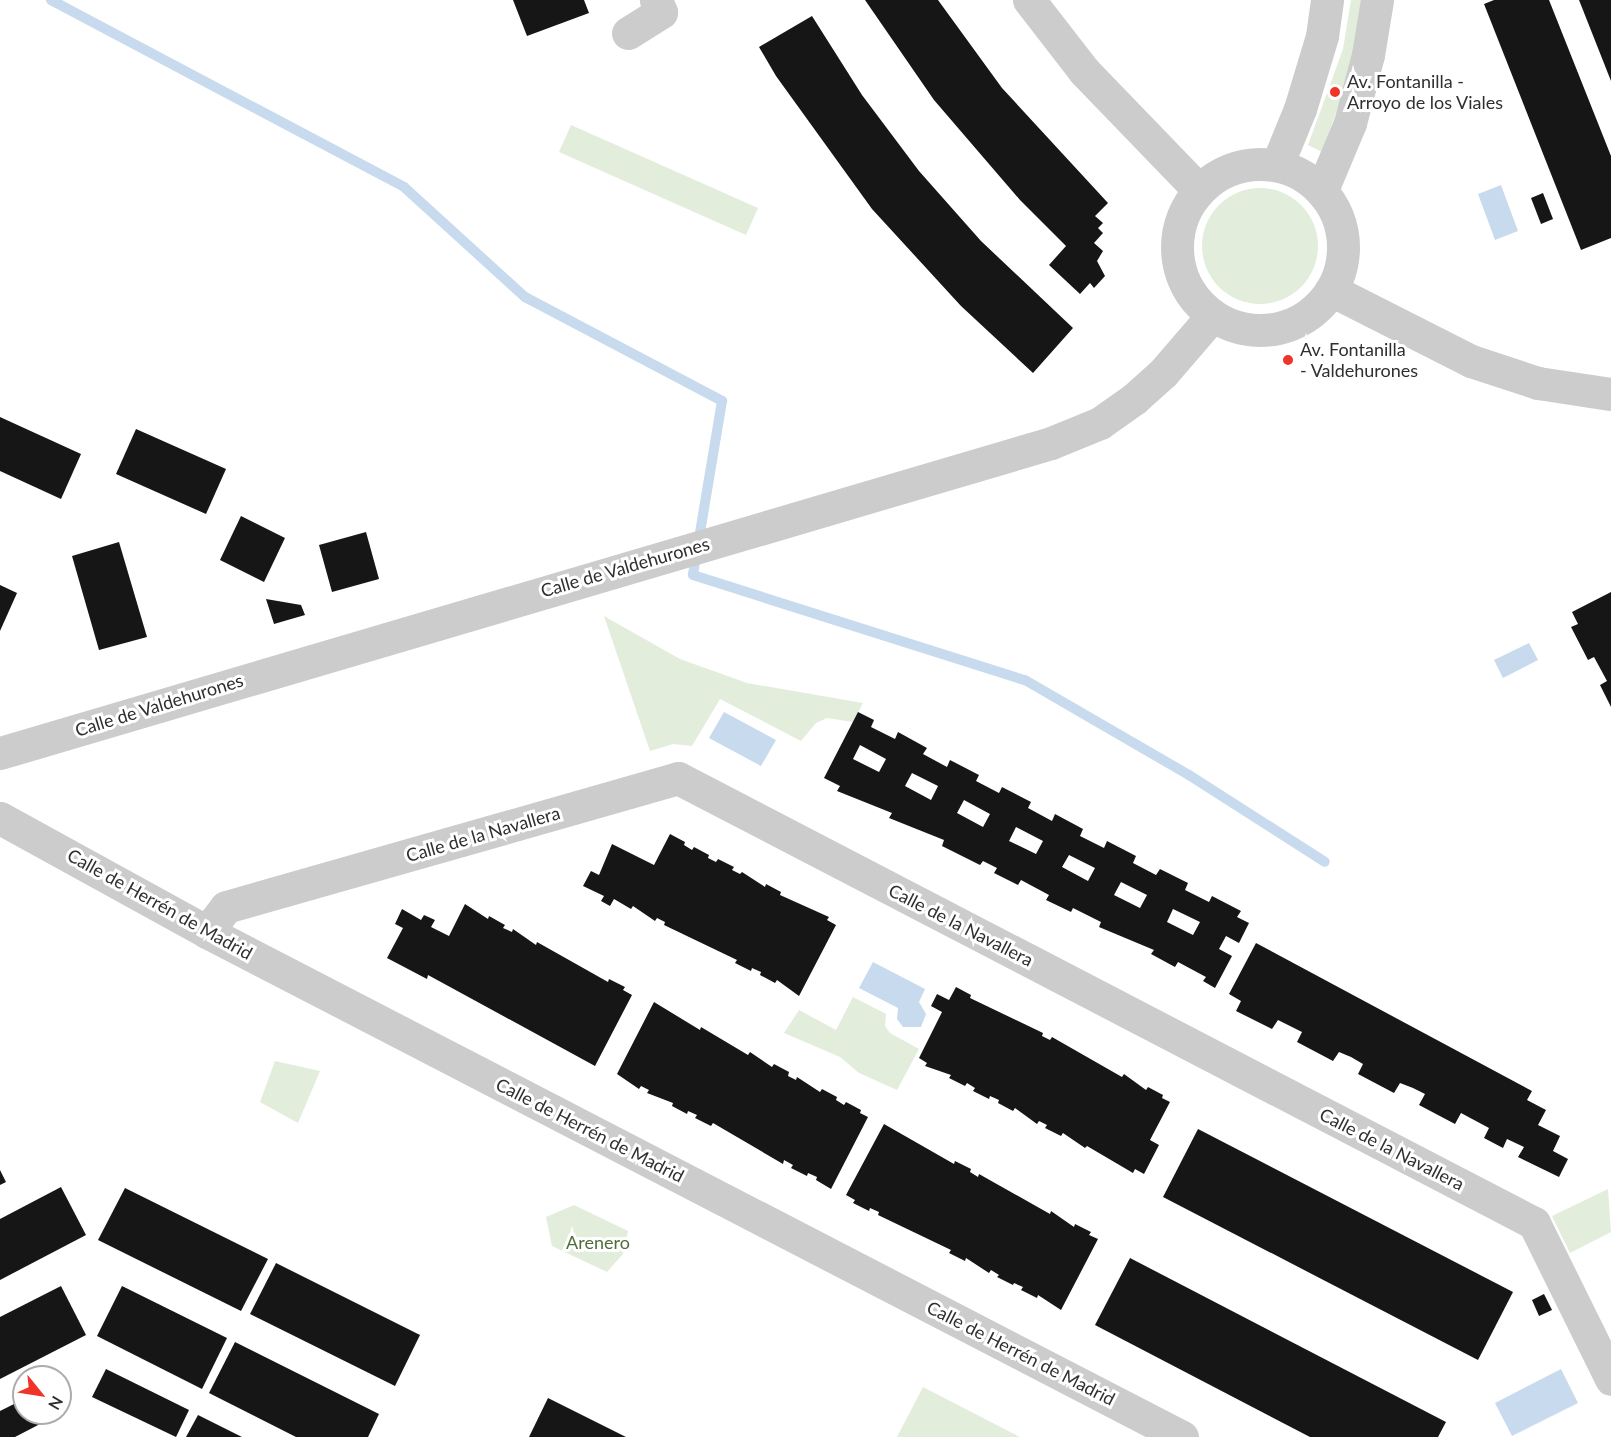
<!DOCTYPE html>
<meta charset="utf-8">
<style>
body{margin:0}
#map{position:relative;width:1611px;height:1437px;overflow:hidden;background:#fff;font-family:Lato,sans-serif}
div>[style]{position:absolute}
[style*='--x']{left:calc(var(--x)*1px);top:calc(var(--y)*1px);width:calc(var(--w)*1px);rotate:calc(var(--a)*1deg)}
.green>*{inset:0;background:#e3eddc}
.round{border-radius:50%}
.water>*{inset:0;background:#c7daee}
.stream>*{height:10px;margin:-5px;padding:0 5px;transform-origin:5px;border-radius:5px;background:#c7daee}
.building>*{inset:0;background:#161616}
.minor>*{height:33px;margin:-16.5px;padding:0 16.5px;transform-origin:16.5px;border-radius:16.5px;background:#ccc}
.minor>.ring{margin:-16.5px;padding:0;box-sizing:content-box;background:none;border:33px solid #ccc;border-radius:50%}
.dots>*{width:16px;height:16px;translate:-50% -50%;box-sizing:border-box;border:3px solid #fff;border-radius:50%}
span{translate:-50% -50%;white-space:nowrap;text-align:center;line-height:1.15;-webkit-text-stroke:6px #fff;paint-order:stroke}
.poi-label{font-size:18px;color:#2f2f2f}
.left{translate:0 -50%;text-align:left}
.street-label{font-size:18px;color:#2f2f2f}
.park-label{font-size:18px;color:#4b6e3a}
.north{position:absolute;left:12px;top:1365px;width:60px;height:60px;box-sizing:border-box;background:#fff;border:2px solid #acacac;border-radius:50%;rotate:120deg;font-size:16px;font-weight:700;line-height:24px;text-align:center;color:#2f2f2f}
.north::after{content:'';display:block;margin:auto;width:21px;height:27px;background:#ef3528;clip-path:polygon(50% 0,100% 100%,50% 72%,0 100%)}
</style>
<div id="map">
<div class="green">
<i style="clip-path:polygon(1351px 0,1366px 0,1357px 53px,1322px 152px,1308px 145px,1343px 49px)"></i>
<i style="clip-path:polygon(571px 125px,758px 208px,746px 235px,559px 152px)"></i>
<i class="round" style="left:1202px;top:188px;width:116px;height:116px"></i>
<i style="clip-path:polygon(604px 616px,680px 659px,747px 683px,863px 703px,853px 722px,827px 718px,816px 723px,801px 741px,720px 699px,692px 746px,673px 744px,650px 751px)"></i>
<i style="clip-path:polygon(853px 997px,886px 1014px,885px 1026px,890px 1033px,919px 1049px,897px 1090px,859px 1073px,840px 1057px,784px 1033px,799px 1010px,836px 1030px)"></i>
<i style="clip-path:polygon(275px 1061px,320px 1071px,298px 1123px,260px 1102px)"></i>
<i style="clip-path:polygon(1608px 1189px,1611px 1232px,1570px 1253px,1552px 1216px)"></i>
<i style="clip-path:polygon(574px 1205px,628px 1231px,623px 1254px,607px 1272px,552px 1246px,546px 1217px)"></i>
<i style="clip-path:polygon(923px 1387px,1020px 1437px,897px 1437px)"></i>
</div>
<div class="water">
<i style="clip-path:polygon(1501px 185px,1518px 231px,1495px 240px,1478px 194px)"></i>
<i style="clip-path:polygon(1529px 643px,1538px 660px,1503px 678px,1494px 660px)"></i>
<i style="clip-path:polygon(724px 712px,776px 740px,761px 766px,709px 738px)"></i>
<i style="clip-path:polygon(873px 962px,925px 989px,919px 1002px,926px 1014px,921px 1027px,903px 1027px,897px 1019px,898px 1008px,859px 988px)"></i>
<i style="clip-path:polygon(1561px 1369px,1578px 1403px,1512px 1436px,1495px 1403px)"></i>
</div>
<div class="stream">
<i style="--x:51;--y:0;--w:399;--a:27.9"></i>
<i style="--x:404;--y:187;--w:164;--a:42.3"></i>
<i style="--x:525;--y:297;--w:223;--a:27.8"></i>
<i style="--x:722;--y:401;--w:176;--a:99.5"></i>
<i style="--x:693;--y:575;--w:348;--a:17.6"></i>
<i style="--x:1025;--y:680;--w:190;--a:30.1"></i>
<i style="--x:1189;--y:775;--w:161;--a:32.6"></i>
</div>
<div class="building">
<i style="clip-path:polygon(513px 0,584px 0,589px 13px,527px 36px)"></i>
<i style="clip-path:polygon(865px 0,938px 0,1002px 88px,1108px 203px,1095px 216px,1103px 223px,1098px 228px,1103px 233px,1094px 243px,1103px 251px,1097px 261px,1105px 276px,1094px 288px,1090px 283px,1080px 294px,1049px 265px,1066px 246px,1020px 200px,934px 100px)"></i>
<i style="clip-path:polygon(1494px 0,1549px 0,1611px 156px,1611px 238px,1581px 250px,1484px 4px)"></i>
<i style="clip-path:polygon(1579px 0,1611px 0,1611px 81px)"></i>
<i style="clip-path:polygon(812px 16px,862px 95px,919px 171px,981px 241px,1073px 328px,1033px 373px,961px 306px,872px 209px,776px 76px,759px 47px)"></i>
<i style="clip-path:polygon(1543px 193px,1553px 219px,1541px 224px,1531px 198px)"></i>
<i style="clip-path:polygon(0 417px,81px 454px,61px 499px,0 471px)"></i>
<i style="clip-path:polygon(136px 429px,226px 469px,206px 514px,116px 474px)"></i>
<i style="clip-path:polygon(241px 516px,285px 538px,264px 582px,220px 560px)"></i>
<i style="clip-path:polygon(366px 532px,379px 579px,332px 592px,319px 545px)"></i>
<i style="clip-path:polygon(119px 542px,147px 637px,99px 650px,72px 556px)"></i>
<i style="clip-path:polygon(0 585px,17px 593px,0 631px)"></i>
<i style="clip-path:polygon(1611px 592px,1611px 707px,1600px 685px,1607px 681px,1594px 657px,1588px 660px,1571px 627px,1578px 624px,1572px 612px)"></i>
<i style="clip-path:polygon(266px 599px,301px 605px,305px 615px,274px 624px)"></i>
<i style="clip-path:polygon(evenodd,858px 712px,874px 720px,871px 727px,895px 739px,898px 732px,927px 748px,923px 754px,947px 767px,950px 760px,979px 775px,976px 781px,999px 793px,1002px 787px,1031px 802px,1028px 808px,1052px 821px,1055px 814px,1083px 829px,1080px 836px,1104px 848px,1107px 841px,1136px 856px,1133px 863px,1156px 875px,1160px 869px,1188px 883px,1185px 890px,1209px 902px,1212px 896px,1241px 911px,1237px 917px,1249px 923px,1239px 943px,1226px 936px,1219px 949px,1232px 956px,1215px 988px,1203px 981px,1206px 977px,1178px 962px,1175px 967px,1151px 954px,1154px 950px,1099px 927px,1101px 922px,1073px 908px,1071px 912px,1046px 900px,1049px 895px,1021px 880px,1018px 885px,994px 873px,997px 868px,983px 861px,980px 865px,942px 846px,944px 840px,889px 818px,892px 813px,837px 791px,840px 786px,824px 778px,858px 712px,860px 745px,886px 759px,879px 772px,853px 759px,860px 745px,858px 712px,912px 773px,938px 786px,931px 800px,905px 786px,912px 773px,858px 712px,964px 800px,990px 814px,983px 827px,957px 813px,964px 800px,858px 712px,1016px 827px,1043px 841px,1036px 854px,1009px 841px,1016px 827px,858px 712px,1069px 855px,1095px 868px,1088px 881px,1062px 867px,1069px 855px,858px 712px,1121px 882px,1147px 895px,1140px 908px,1114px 895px,1121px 882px,858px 712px,1173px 909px,1200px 922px,1193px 935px,1167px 922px,1173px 909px)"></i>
<i style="clip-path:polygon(670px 834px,685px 842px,684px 845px,692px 850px,694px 847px,709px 855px,708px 858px,716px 862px,718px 859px,734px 867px,732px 870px,740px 874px,742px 872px,765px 887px,766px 884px,781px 892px,780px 895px,829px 917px,827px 920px,836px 925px,799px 996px,777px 980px,775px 983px,760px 975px,761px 972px,752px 968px,751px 971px,735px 963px,737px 960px,664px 925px,665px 922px,657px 918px,655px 921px,633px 906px,631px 909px,614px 899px,610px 906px,601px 901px,604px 896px,583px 886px,591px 871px,599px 875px,612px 844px,654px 865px)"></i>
<i style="clip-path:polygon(465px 904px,488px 919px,489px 916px,505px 925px,503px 928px,512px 932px,513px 929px,536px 945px,537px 942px,608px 982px,609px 979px,625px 987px,623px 990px,632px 995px,595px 1066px,428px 975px,427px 979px,387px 958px,403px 928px,395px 924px,402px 909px,421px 920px,424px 915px,435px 920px,431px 927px,449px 936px)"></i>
<i style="clip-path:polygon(1256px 943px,1532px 1091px,1527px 1100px,1546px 1110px,1538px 1125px,1560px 1136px,1553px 1151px,1568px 1159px,1559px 1177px,1518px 1157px,1524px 1147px,1507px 1139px,1503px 1148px,1484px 1138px,1489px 1128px,1461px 1113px,1455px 1124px,1419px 1105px,1425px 1094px,1413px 1088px,1400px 1083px,1394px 1093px,1358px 1074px,1363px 1064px,1351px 1057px,1339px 1052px,1333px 1061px,1297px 1042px,1302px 1032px,1278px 1020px,1272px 1029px,1236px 1011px,1241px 1001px,1229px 994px)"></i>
<i style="clip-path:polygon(956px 987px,971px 995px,970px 998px,1043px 1033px,1042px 1036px,1050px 1040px,1052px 1037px,1122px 1077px,1124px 1074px,1146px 1090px,1148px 1087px,1163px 1095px,1162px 1098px,1170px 1102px,1150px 1140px,1159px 1145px,1144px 1174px,1135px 1169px,1133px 1173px,1087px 1146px,1085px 1148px,1063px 1133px,1061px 1136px,1045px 1128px,1047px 1125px,1039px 1121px,1037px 1124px,1015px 1108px,1013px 1111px,998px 1103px,999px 1100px,990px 1096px,989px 1099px,973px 1091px,975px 1088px,967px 1083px,965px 1086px,949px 1078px,951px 1075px,925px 1066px,927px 1063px,919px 1058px,942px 1012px,931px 1006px,937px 994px,949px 1000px)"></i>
<i style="clip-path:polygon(654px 1002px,700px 1030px,701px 1027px,748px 1055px,750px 1052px,772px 1067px,774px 1064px,789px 1072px,788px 1076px,796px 1080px,797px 1077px,820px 1092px,822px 1089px,837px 1097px,836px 1100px,844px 1105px,846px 1102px,861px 1110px,860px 1113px,868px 1117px,831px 1189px,816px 1180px,817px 1177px,808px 1173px,807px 1176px,791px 1168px,793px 1165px,784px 1160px,783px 1164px,713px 1123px,711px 1126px,695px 1118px,697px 1115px,688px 1111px,687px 1114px,672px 1106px,673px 1103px,647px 1093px,649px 1090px,641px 1086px,639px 1089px,617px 1074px)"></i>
<i style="clip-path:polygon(884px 1124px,954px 1164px,955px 1161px,971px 1169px,970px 1172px,978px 1177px,979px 1174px,1050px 1214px,1051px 1211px,1074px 1227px,1075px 1224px,1091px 1232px,1089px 1235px,1098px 1239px,1061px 1310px,1038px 1295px,1037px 1298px,1021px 1290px,1023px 1287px,1014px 1283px,1013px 1285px,997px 1277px,999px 1275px,991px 1270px,989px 1273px,966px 1258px,965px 1261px,949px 1253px,951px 1250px,878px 1215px,879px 1212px,870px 1208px,869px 1211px,853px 1203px,855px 1200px,846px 1195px)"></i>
<i style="clip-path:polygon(1198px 1129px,1513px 1292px,1478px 1360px,1163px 1197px)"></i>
<i style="clip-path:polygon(0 1170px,6px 1182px,0 1185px)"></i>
<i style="clip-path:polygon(61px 1187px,86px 1235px,0 1280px,0 1219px)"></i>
<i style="clip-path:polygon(125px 1188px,268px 1259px,241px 1311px,98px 1240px)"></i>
<i style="clip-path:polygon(1130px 1258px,1446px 1422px,1438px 1437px,1310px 1437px,1095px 1325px)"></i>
<i style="clip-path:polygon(276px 1263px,420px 1335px,395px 1386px,250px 1314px)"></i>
<i style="clip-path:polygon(61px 1286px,86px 1335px,0 1379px,0 1317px)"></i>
<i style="clip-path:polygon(122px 1286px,227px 1338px,202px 1389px,97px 1336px)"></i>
<i style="clip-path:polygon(1544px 1294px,1552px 1310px,1539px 1316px,1532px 1300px)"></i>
<i style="clip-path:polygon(235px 1342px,379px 1414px,368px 1437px,296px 1437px,209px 1393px)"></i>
<i style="clip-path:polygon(106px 1369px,189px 1410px,176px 1437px,92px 1397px)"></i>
<i style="clip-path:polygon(548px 1398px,626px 1437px,529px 1437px)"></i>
<i style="clip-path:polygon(24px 1399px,24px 1413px,37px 1413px,42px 1423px,15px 1437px,0 1437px,0 1411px)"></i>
<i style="clip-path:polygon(198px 1415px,242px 1437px,186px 1437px)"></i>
</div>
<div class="minor">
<i style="--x:1029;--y:0;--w:90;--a:52.2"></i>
<i style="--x:1084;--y:71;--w:165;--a:46"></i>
<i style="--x:628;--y:33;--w:39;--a:-32"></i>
<i style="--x:661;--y:12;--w:13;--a:-113"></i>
<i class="ring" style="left:1177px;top:164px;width:133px;height:133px"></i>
<i style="--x:1277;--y:165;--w:61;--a:-67.7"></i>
<i style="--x:1300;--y:109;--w:76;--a:-73.2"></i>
<i style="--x:1322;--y:36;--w:36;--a:-82"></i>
<i style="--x:1322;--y:190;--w:73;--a:-67.3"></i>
<i style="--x:1350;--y:123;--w:70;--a:-75.2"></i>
<i style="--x:1368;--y:55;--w:56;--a:-80.7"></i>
<i style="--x:1331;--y:290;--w:157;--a:26.9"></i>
<i style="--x:1471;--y:361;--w:71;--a:18.2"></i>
<i style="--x:1538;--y:383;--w:74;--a:8.6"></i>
<i style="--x:0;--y:753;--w:1096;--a:-16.43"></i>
<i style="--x:1051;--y:443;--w:53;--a:-22.2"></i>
<i style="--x:1100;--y:423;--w:42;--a:-35.2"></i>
<i style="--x:1134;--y:399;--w:39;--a:-42"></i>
<i style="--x:1163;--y:373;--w:75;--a:-49.3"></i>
<i style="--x:0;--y:818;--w:236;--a:28.8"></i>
<i style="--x:207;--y:932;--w:1098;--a:27.38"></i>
<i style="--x:207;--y:932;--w:31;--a:-53"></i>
<i style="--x:226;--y:907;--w:470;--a:-15.9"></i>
<i style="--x:678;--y:778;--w:965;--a:27.47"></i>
<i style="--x:1534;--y:1223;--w:174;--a:63.7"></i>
</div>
<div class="dots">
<i style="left:1335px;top:92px;background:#ef3528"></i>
<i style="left:1288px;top:360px;background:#ef3528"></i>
</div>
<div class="poi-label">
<span class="left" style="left:1347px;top:92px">Av. Fontanilla -<br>Arroyo de los Viales</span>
<span class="left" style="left:1300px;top:360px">Av. Fontanilla<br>- Valdehurones</span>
</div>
<div class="street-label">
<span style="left:625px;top:567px;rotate:-16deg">Calle de Valdehurones</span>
<span style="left:159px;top:705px;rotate:-17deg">Calle de Valdehurones</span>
<span style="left:483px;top:834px;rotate:-16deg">Calle de la Navallera</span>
<span style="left:160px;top:904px;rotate:29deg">Calle de Herrén de Madrid</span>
<span style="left:961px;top:925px;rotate:27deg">Calle de la Navallera</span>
<span style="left:590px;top:1130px;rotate:27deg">Calle de Herrén de Madrid</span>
<span style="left:1392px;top:1149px;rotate:27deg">Calle de la Navallera</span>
<span style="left:1021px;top:1353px;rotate:27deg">Calle de Herrén de Madrid</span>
</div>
<div class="park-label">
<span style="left:598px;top:1242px">Arenero</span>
</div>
<div class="north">N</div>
</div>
